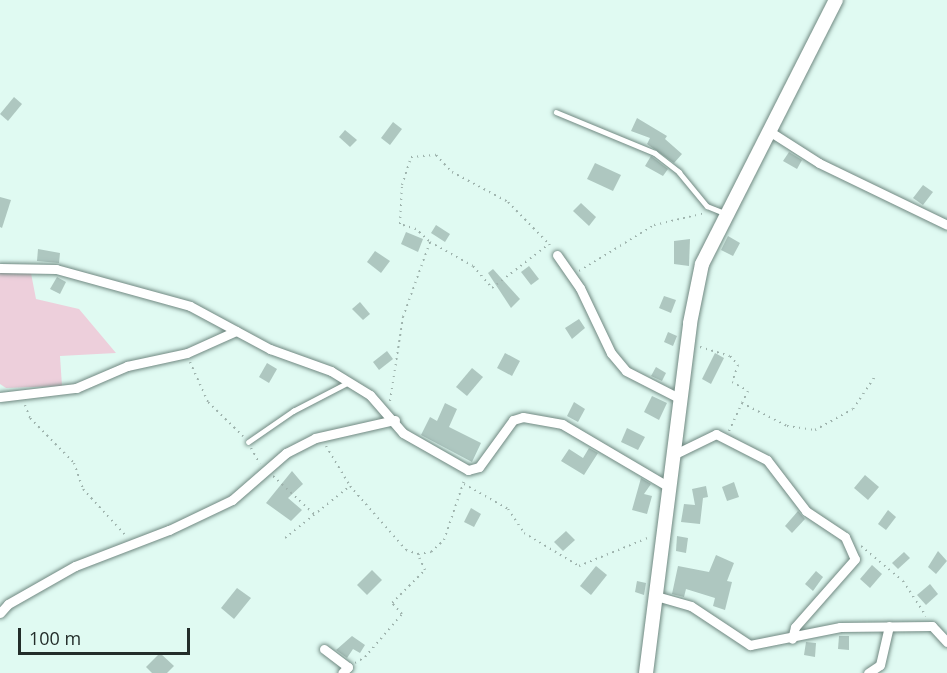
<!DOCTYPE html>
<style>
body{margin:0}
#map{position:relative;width:947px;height:673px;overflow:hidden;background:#e0faf2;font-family:"Open Sans",sans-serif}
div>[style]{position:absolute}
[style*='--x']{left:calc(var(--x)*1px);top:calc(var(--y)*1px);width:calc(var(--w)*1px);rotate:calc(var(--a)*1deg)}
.green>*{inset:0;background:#edcfdb}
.building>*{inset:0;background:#aec7c0}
.path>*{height:2px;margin-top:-1px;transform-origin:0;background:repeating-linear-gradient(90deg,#9eb3ad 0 1.5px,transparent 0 6px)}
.roads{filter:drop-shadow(0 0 2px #708881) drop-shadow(0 0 2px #708881)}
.service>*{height:4.5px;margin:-2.25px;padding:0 2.25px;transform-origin:2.25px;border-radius:2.25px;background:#fff}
.minor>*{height:9px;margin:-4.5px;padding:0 4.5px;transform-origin:4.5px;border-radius:4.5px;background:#fff}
.secondary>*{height:14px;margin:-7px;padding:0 7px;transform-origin:7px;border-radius:7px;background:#fff}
span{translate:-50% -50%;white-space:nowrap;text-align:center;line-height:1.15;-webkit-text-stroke:4.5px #e0faf2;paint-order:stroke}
.scale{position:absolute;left:18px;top:628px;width:172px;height:27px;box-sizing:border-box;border:3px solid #232d2a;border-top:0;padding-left:8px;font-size:18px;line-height:21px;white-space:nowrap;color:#232d2a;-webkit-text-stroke:4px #e0faf2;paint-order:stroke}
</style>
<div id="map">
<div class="green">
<i style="clip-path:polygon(0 268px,30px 268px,36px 299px,79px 309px,116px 353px,60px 356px,62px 386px,6px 388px,0 384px)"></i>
</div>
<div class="building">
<i style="clip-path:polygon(14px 97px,22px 104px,8px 121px,0 114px)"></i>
<i style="clip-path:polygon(637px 118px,667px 136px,665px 139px,682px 154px,674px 163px,647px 144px,650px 138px,631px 131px)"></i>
<i style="clip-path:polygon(393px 122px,402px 129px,390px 145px,381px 138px)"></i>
<i style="clip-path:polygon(345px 130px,357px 140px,350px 147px,339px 137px)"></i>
<i style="clip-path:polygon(789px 152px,802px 160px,797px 169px,783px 161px)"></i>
<i style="clip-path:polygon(651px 156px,668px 169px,663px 176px,645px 166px)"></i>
<i style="clip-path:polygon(595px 163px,621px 175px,613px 191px,587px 179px)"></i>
<i style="clip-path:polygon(923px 185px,933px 192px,923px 205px,913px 198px)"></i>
<i style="clip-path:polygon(0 197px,11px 200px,2px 228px,0 227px)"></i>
<i style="clip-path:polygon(581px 203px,596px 217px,589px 226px,573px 211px)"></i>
<i style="clip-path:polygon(436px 225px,450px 234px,445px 242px,431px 233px)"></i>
<i style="clip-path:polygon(406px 232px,423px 239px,418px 252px,401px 244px)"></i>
<i style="clip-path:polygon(728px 236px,740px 243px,733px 256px,721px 250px)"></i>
<i style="clip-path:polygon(690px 239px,689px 266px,674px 264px,674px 241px)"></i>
<i style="clip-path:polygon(38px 249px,60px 253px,59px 263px,37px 261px)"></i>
<i style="clip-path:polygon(375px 251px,390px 261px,381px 273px,367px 262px)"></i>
<i style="clip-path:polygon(529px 266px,539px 279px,531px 285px,521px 272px)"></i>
<i style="clip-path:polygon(493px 269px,520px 299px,511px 308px,488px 273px)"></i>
<i style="clip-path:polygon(57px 277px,66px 282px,60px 294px,50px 289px)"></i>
<i style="clip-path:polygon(664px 296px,676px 300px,671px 313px,659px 308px)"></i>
<i style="clip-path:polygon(360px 302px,370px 314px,363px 320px,352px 309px)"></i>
<i style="clip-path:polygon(579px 319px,585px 328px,572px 339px,565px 328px)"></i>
<i style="clip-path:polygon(668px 332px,677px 336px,673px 346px,664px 342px)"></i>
<i style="clip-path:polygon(387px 351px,393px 359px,379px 370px,373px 362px)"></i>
<i style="clip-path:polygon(505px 353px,520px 361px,512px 376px,497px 368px)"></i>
<i style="clip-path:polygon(715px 353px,724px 358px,711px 384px,702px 379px)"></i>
<i style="clip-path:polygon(267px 363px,277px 369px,269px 383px,259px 377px)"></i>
<i style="clip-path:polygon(656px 367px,666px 373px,662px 381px,651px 376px)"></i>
<i style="clip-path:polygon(472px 368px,483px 377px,467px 396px,456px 387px)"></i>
<i style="clip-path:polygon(652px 396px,667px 403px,659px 420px,644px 412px)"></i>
<i style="clip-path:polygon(574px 402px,585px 409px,578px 422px,567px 416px)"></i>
<i style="clip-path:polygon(445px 403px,457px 409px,449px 427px,481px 443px,472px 462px,421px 435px,430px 417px,437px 421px)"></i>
<i style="clip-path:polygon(627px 428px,645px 437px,638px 450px,621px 442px)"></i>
<i style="clip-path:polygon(589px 448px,598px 453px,584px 475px,561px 461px,569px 449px,583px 458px)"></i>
<i style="clip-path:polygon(292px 471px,303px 484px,288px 498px,302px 510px,291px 521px,266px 503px)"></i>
<i style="clip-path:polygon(865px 475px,879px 487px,868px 500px,854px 488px)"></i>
<i style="clip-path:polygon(641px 478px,651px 484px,644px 494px,652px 496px,647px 514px,632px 510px)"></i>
<i style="clip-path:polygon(734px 482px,739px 497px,727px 501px,722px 487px)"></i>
<i style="clip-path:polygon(706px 486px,708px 497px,703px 498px,700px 524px,681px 522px,684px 504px,695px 505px,692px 489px)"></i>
<i style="clip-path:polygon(471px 508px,481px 514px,474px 527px,464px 522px)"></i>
<i style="clip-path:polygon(888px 510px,896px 517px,886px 530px,878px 524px)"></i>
<i style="clip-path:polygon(798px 511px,805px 519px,792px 533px,785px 526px)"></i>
<i style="clip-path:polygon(566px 531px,575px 540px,563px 551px,554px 542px)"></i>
<i style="clip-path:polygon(677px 536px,688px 538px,686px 553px,676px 551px)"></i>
<i style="clip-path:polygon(938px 551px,947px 561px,936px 574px,928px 567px)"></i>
<i style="clip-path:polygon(904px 552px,910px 558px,898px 569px,892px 563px)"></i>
<i style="clip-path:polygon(716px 555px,734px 563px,727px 581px,732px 582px,725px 610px,713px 606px,715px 598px,686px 589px,684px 597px,672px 594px,678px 566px,709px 572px)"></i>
<i style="clip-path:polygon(872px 565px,882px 574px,870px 588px,860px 579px)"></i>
<i style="clip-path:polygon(596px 566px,607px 575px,591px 595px,580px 586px)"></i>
<i style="clip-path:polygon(372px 570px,382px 580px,367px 595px,357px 585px)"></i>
<i style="clip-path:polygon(816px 571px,823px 577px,813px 591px,805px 584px)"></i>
<i style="clip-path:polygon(637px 581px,646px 583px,644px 595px,635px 592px)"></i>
<i style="clip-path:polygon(930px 584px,938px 594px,926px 605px,917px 595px)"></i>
<i style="clip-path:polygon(237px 588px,251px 598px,234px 619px,221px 608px)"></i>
<i style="clip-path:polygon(352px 636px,365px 645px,360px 653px,353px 649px,347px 658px,336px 650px)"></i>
<i style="clip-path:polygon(839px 636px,849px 636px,849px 650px,838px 649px)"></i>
<i style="clip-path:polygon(806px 642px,816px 643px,815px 657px,804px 655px)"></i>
<i style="clip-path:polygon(160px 653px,174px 666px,167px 673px,152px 673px,146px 667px)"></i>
</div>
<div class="path">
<i style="--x:429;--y:241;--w:18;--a:-137"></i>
<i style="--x:416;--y:229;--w:17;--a:-163"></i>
<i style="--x:400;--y:224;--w:39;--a:-87"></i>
<i style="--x:402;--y:185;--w:29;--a:-72"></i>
<i style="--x:411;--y:157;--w:25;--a:-5"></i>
<i style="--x:436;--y:155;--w:23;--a:47"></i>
<i style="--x:452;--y:172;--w:64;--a:28.2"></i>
<i style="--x:508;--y:202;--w:59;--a:45.7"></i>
<i style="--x:579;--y:271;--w:88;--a:-31.5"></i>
<i style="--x:654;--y:225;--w:52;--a:-13.2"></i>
<i style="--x:700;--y:347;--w:31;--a:17"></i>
<i style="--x:730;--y:356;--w:12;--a:48"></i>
<i style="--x:738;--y:365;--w:18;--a:109"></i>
<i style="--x:732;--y:382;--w:18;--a:29"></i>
<i style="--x:748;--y:391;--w:13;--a:117"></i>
<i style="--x:190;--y:362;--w:44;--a:65.8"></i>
<i style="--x:208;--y:402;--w:49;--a:44.2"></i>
<i style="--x:390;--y:401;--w:85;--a:-81.2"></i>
<i style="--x:403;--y:317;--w:80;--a:-70.2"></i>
<i style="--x:430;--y:242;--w:49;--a:29.2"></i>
<i style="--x:473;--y:266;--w:29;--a:49"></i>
<i style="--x:492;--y:288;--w:72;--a:-37.7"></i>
<i style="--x:549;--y:244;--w:4;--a:56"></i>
<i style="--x:25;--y:405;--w:14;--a:69"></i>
<i style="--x:30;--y:418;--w:63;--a:45.6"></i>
<i style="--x:74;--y:463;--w:28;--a:71"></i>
<i style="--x:83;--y:489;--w:64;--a:47.5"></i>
<i style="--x:729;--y:431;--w:31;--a:-65"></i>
<i style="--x:742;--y:403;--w:51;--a:27.1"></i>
<i style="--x:787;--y:426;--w:28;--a:8"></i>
<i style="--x:815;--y:430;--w:43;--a:-28.9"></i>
<i style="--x:853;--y:409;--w:40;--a:-56"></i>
<i style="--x:326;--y:446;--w:47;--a:59"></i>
<i style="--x:350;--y:486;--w:85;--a:48.8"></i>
<i style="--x:406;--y:550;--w:13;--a:18"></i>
<i style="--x:418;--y:554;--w:13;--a:-9"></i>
<i style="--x:431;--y:552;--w:18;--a:-43"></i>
<i style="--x:444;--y:540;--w:65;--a:-71.3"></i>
<i style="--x:251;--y:448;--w:18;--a:61"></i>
<i style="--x:273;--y:476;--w:56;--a:42.8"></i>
<i style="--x:464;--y:484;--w:51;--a:29.6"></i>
<i style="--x:508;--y:509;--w:29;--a:56"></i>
<i style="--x:524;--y:533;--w:64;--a:31"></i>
<i style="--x:579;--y:566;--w:77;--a:-22.2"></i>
<i style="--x:285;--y:538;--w:83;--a:-38.7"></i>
<i style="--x:861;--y:546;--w:55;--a:39.8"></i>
<i style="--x:903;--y:581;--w:42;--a:56.7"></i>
<i style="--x:355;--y:663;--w:12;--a:-31"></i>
<i style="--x:365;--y:657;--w:57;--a:-49.3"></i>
<i style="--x:402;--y:614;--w:15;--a:-132"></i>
<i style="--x:392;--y:603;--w:47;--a:-45"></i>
<i style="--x:425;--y:570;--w:17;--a:-115"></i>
</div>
<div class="roads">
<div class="service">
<i style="--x:556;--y:112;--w:107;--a:22.5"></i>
<i style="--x:655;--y:153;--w:31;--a:38"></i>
<i style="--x:679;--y:172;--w:44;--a:50.5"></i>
<i style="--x:707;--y:206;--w:18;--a:22"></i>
<i style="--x:248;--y:442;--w:55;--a:-34.6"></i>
<i style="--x:293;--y:411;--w:63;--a:-27.4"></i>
</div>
<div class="minor">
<i style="--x:769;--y:131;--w:59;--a:32.6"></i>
<i style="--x:819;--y:163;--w:142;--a:25.8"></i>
<i style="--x:557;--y:255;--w:40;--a:55.1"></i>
<i style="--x:580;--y:288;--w:72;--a:64.5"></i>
<i style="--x:611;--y:353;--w:23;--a:50"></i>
<i style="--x:626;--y:371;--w:62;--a:27"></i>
<i style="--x:0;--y:268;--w:56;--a:1"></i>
<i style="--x:56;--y:269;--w:139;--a:15.4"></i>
<i style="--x:190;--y:306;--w:91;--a:28.3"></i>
<i style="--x:270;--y:349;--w:65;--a:19.8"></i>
<i style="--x:331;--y:371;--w:46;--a:31.6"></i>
<i style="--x:370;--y:395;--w:50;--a:49"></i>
<i style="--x:403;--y:433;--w:75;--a:29.6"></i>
<i style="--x:468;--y:470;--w:11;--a:-15"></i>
<i style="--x:479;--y:467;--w:58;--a:-54.1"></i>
<i style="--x:513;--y:420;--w:10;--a:-17"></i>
<i style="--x:523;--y:417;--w:40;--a:10"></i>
<i style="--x:562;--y:424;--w:124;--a:30.5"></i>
<i style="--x:0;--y:397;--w:77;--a:-6.8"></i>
<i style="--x:76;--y:388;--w:56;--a:-23.3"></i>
<i style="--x:127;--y:366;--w:61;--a:-12.2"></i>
<i style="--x:187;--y:353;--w:54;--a:-24.2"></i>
<i style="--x:673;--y:455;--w:48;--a:-26"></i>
<i style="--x:716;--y:434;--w:57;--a:27"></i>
<i style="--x:767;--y:460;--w:64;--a:52.6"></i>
<i style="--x:806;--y:511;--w:47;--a:33.7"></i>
<i style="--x:845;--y:537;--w:24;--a:66"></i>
<i style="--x:855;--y:559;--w:91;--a:131.4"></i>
<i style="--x:795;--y:627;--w:12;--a:104"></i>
<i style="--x:656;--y:596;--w:36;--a:16"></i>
<i style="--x:691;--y:606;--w:71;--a:33.5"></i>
<i style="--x:750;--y:645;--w:92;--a:-11.3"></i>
<i style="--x:840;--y:627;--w:92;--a:-0.6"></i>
<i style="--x:932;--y:626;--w:22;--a:47"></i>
<i style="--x:0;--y:613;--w:12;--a:-48"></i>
<i style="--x:8;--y:604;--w:77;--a:-29.6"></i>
<i style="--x:75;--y:566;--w:101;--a:-21"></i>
<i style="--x:169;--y:530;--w:70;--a:-25.5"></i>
<i style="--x:232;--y:500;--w:72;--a:-41"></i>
<i style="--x:286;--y:453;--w:33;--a:-27"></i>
<i style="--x:315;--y:438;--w:82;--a:-12.7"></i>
<i style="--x:324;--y:649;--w:30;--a:37"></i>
<i style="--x:348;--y:667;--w:8;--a:135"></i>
<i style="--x:868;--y:673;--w:14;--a:-34"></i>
<i style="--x:880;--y:665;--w:40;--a:-77"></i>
</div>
<div class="secondary">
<i style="--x:646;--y:673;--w:353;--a:-82.8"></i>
<i style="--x:690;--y:323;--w:60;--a:-78.5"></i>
<i style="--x:702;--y:264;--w:296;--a:-63.1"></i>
</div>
</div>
<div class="scale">100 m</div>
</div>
